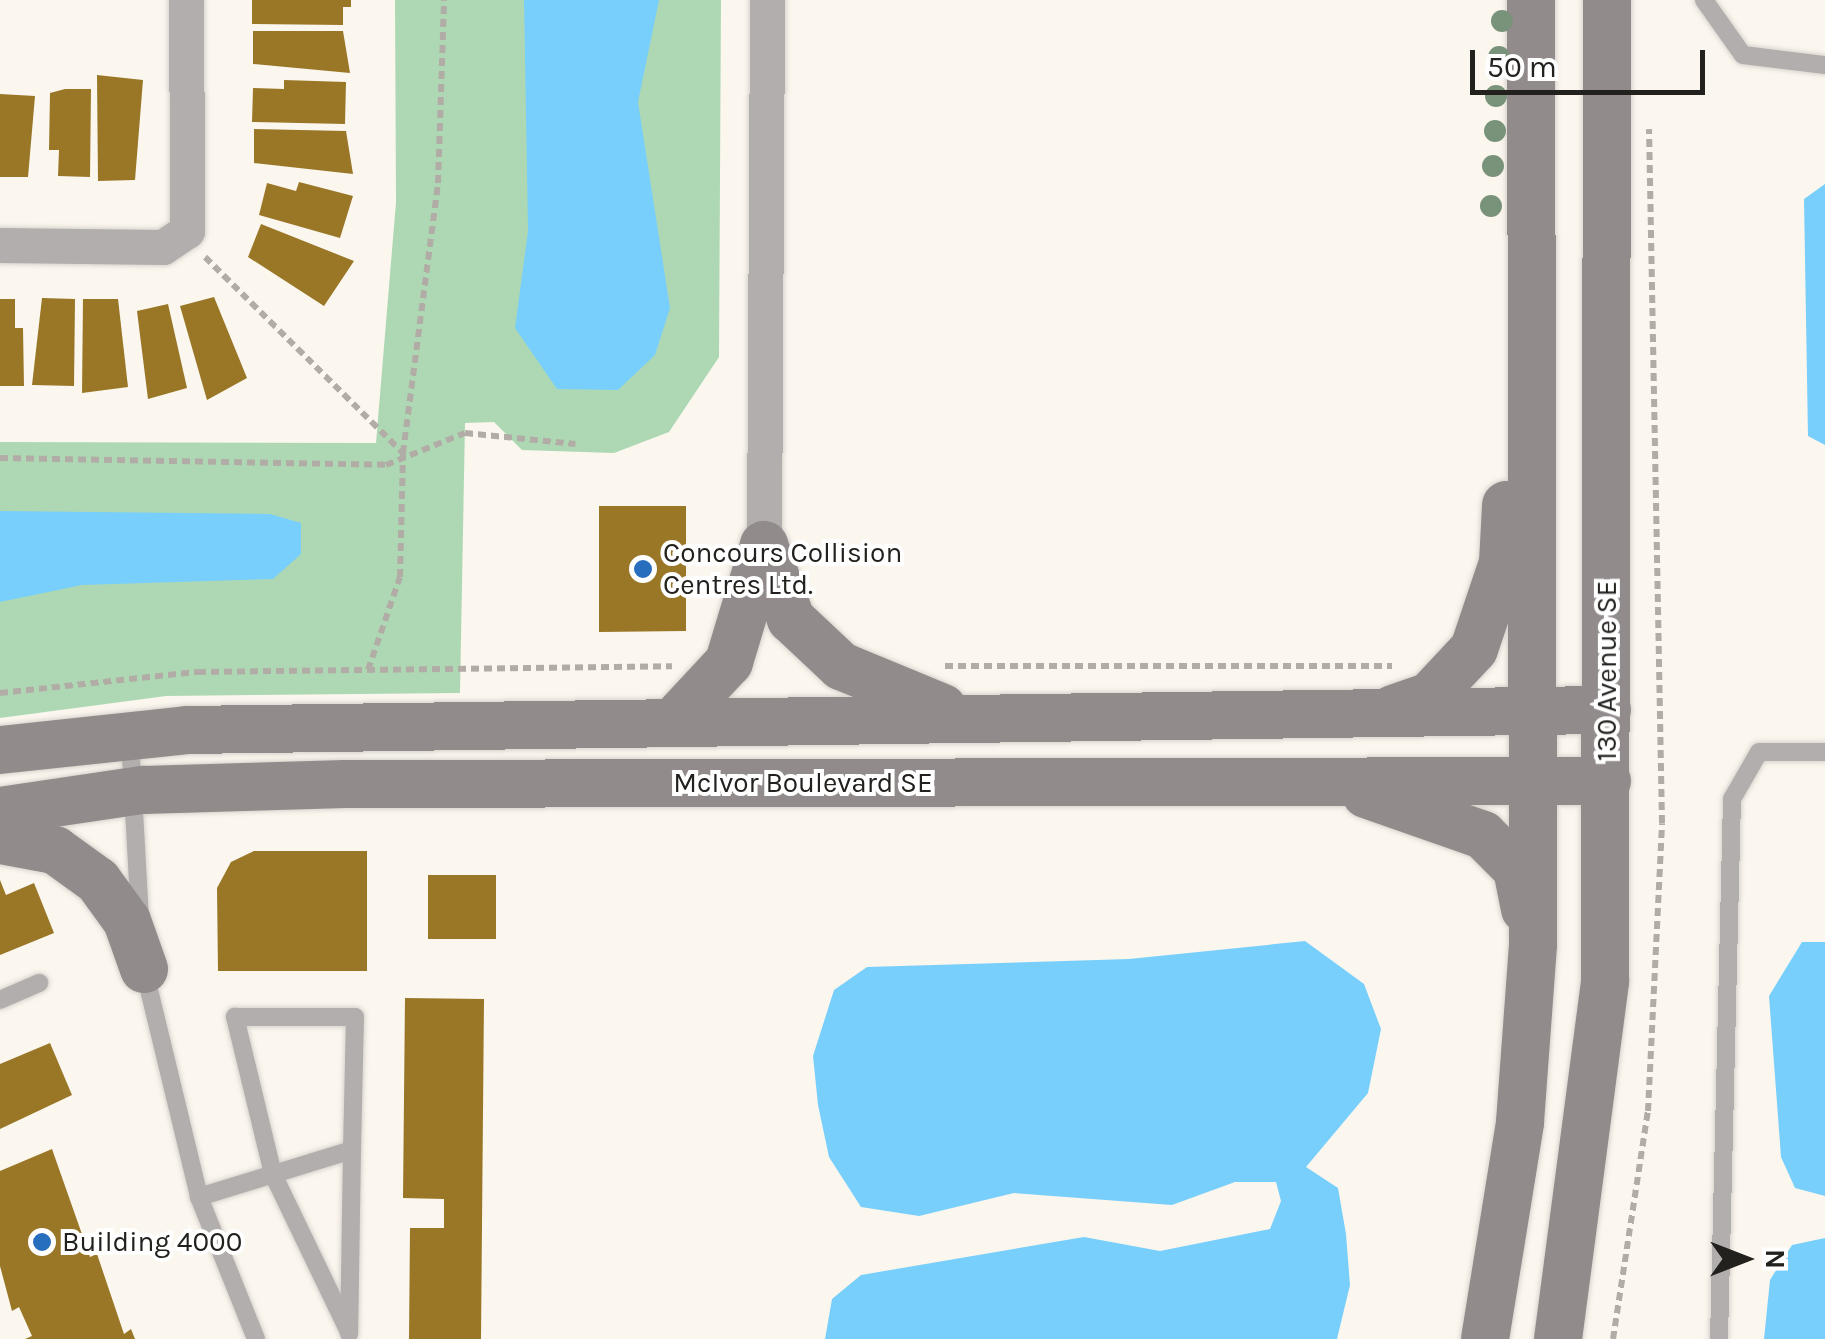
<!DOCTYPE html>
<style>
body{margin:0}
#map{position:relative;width:1825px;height:1339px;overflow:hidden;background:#fbf6ee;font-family:Karla,sans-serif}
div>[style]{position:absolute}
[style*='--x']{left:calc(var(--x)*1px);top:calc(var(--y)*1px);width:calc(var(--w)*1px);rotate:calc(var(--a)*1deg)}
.green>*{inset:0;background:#aed8b4}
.water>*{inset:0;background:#78cffb}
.building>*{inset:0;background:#997727}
.path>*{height:6px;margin-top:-3px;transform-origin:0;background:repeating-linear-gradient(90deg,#b1ada6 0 8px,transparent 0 13px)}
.roads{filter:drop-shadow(0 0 2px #d8d4cd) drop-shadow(0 0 2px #d8d4cd)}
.lane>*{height:18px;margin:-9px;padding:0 9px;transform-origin:9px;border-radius:9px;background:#b3aeae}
.street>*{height:35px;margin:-17.5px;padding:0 17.5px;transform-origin:17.5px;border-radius:17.5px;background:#b3aeae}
.secondary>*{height:48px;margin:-24px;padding:0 24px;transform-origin:24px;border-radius:24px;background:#928b8c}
.trees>*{width:22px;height:22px;margin:-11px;border-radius:50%;background:#79927a}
.dots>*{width:28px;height:28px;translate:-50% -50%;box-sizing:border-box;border:5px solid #fff;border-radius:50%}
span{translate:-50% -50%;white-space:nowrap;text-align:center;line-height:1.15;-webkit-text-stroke:8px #fff;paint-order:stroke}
.poi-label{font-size:28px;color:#23211e}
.left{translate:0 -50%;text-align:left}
.street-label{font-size:28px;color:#23211e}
.north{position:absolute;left:1695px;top:1209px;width:100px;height:100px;-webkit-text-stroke:8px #fff;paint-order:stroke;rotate:90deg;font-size:28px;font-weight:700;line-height:40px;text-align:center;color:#23211e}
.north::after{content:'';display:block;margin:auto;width:35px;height:45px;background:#23211e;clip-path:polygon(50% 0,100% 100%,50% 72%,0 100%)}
.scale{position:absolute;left:1470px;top:50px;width:235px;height:45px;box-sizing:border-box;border:5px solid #23211e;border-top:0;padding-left:12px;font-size:30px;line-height:35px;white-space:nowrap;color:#23211e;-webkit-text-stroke:8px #fff;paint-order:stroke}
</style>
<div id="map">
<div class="green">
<i style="clip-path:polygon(395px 0,721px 0,719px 357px,669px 432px,614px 453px,522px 450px,494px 422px,465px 423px,460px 693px,166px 696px,0 718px,0 442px,376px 443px,396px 202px)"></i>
</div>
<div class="water">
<i style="clip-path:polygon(524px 0,659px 0,638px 102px,670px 308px,655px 355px,618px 390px,557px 389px,515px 328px,528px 231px)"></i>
<i style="clip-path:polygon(1825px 184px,1825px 445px,1808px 436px,1804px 199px)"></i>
<i style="clip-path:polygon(0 511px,270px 514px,301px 523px,301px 554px,273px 579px,82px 585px,0 602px)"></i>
<i style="clip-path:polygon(1305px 941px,1364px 984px,1381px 1029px,1368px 1093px,1306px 1167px,1338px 1188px,1346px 1234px,1350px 1285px,1337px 1339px,825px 1339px,832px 1299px,861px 1275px,1084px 1237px,1160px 1251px,1270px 1229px,1281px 1201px,1276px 1182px,1235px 1182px,1172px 1205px,1014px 1193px,919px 1216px,861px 1207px,829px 1157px,818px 1105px,813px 1056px,834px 990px,867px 967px,1129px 959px)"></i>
<i style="clip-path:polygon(1802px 942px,1825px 942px,1825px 1196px,1795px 1188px,1781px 1157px,1769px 996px)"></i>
<i style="clip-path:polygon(1825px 1238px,1825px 1339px,1764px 1339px,1770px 1280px,1792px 1245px)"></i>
</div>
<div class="building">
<i style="clip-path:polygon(252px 0,351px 0,351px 7px,343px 7px,343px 25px,252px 24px)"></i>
<i style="clip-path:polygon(253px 31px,343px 31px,350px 73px,253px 64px)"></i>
<i style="clip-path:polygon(97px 75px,143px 80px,135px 180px,98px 181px)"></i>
<i style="clip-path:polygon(284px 80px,346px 82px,345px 124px,252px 122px,253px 88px,284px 89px)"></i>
<i style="clip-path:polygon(65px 89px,91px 89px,90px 177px,58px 176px,59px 150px,49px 150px,50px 93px)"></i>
<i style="clip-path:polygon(0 94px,35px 96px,28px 177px,0 177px)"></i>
<i style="clip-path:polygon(254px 129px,346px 131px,353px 174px,254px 163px)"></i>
<i style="clip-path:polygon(299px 182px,353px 196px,340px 238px,259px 215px,267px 183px,296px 191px)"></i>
<i style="clip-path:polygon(261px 224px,354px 261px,324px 306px,248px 257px)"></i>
<i style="clip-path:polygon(214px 297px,247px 378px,207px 400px,180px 306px)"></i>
<i style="clip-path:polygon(42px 298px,75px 299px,74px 386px,32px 385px)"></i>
<i style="clip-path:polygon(0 299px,15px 299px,15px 328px,23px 328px,24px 386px,0 386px)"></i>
<i style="clip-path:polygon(83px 299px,118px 299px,128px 387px,82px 393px)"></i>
<i style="clip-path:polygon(168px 304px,187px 388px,148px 399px,137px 311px)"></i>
<i style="clip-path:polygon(599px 506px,686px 506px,686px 631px,599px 632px)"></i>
<i style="clip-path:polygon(254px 851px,367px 851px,367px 971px,218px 971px,217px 888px,231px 862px)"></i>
<i style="clip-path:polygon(428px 875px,496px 875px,496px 939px,428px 939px)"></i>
<i style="clip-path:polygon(0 880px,6px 895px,34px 883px,54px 933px,0 955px)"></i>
<i style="clip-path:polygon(405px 998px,484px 999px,481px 1339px,409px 1339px,410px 1228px,444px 1228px,444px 1199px,403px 1198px)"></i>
<i style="clip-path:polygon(50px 1043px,72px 1095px,0 1129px,0 1064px)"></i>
<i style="clip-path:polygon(52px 1149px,90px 1257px,97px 1254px,124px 1334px,131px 1329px,135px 1339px,25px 1339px,32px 1336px,19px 1307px,12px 1311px,0 1266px,0 1171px)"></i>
</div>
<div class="path">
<i style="--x:205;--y:257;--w:277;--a:44.7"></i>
<i style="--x:0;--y:458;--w:386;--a:1"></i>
<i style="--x:386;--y:465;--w:85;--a:-22.1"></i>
<i style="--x:465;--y:433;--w:111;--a:5.7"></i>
<i style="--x:945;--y:666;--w:447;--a:0"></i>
<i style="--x:368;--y:670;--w:98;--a:-71"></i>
<i style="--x:400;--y:577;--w:124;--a:-88.6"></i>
<i style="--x:403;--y:453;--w:272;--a:-82.6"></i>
<i style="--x:438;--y:183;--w:183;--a:-88.1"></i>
<i style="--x:0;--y:693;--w:199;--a:-6.1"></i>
<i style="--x:198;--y:672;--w:474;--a:-0.7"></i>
<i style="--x:1613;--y:1339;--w:231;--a:-81.3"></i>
<i style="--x:1648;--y:1111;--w:288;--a:-87.2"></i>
<i style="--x:1662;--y:823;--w:694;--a:-91.07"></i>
</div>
<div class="roads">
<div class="lane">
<i style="--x:1704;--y:0;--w:67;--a:54.7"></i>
<i style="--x:1743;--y:55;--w:83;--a:7"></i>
<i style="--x:130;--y:739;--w:179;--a:86.8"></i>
<i style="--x:144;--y:969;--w:235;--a:76.4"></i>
<i style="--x:199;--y:1197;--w:153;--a:68.1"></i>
<i style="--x:0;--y:1000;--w:43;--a:-23.6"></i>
<i style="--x:199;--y:1197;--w:160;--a:-17.1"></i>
<i style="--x:352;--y:1150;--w:184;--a:90.9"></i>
<i style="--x:349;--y:1332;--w:175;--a:-115.7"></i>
<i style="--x:273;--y:1174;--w:162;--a:-103.6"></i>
<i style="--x:235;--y:1017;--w:120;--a:0"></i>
<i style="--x:355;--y:1017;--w:133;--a:91.3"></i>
<i style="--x:1719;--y:1339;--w:540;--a:-88.62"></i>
<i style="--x:1732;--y:799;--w:54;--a:-60.1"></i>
<i style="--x:1759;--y:752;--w:66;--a:0"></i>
</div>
<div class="street">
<i style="--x:0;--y:245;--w:163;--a:0.7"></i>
<i style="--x:163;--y:247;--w:29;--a:-34"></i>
<i style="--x:187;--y:231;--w:231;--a:-90.2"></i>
<i style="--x:764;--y:545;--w:545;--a:-89.68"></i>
</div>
<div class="secondary">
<i style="--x:764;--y:545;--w:79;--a:70"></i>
<i style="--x:791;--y:619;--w:69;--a:43.2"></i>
<i style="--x:841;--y:666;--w:110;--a:22.4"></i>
<i style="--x:1393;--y:709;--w:39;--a:-19"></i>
<i style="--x:1430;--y:696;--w:64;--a:-46.9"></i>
<i style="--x:1474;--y:649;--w:91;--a:-71.4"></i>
<i style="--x:1503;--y:563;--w:58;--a:-87"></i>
<i style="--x:673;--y:722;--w:82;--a:-47"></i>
<i style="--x:729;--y:662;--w:122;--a:-73.3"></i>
<i style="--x:0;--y:750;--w:188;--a:-6.1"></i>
<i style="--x:187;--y:730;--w:1420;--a:-0.81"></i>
<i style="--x:1366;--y:794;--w:124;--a:19.3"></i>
<i style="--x:1483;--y:835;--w:48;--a:45"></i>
<i style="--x:1517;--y:869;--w:41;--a:78.7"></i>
<i style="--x:0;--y:811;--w:145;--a:-8.4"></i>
<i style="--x:143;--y:790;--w:202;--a:-1.7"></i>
<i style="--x:345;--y:784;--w:1262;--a:-0.14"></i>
<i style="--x:0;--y:840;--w:56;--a:10.3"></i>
<i style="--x:55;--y:850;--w:53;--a:35.8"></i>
<i style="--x:98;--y:881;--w:49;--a:54.1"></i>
<i style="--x:127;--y:921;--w:51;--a:70.5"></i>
<i style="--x:1485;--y:1339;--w:220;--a:-80.8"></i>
<i style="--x:1520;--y:1122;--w:178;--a:-85.8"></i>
<i style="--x:1533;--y:944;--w:944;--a:-90.12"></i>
<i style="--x:1558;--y:1339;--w:361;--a:-82.5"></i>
<i style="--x:1605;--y:981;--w:981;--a:-89.88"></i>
</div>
</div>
<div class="trees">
<i style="left:1502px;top:21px"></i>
<i style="left:1499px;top:57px"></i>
<i style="left:1496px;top:96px"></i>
<i style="left:1495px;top:131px"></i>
<i style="left:1493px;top:166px"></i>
<i style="left:1491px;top:206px"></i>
</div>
<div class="dots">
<i style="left:643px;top:569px;background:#286ebf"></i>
<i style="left:42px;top:1242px;background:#286ebf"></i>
</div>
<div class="poi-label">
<span class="left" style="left:663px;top:569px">Concours Collision<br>Centres Ltd.</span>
<span class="left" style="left:62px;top:1242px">Building 4000</span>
</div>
<div class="street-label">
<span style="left:1607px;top:671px;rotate:-90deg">130 Avenue SE</span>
<span style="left:803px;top:783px">McIvor Boulevard SE</span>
</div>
<div class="north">N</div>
<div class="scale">50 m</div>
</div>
